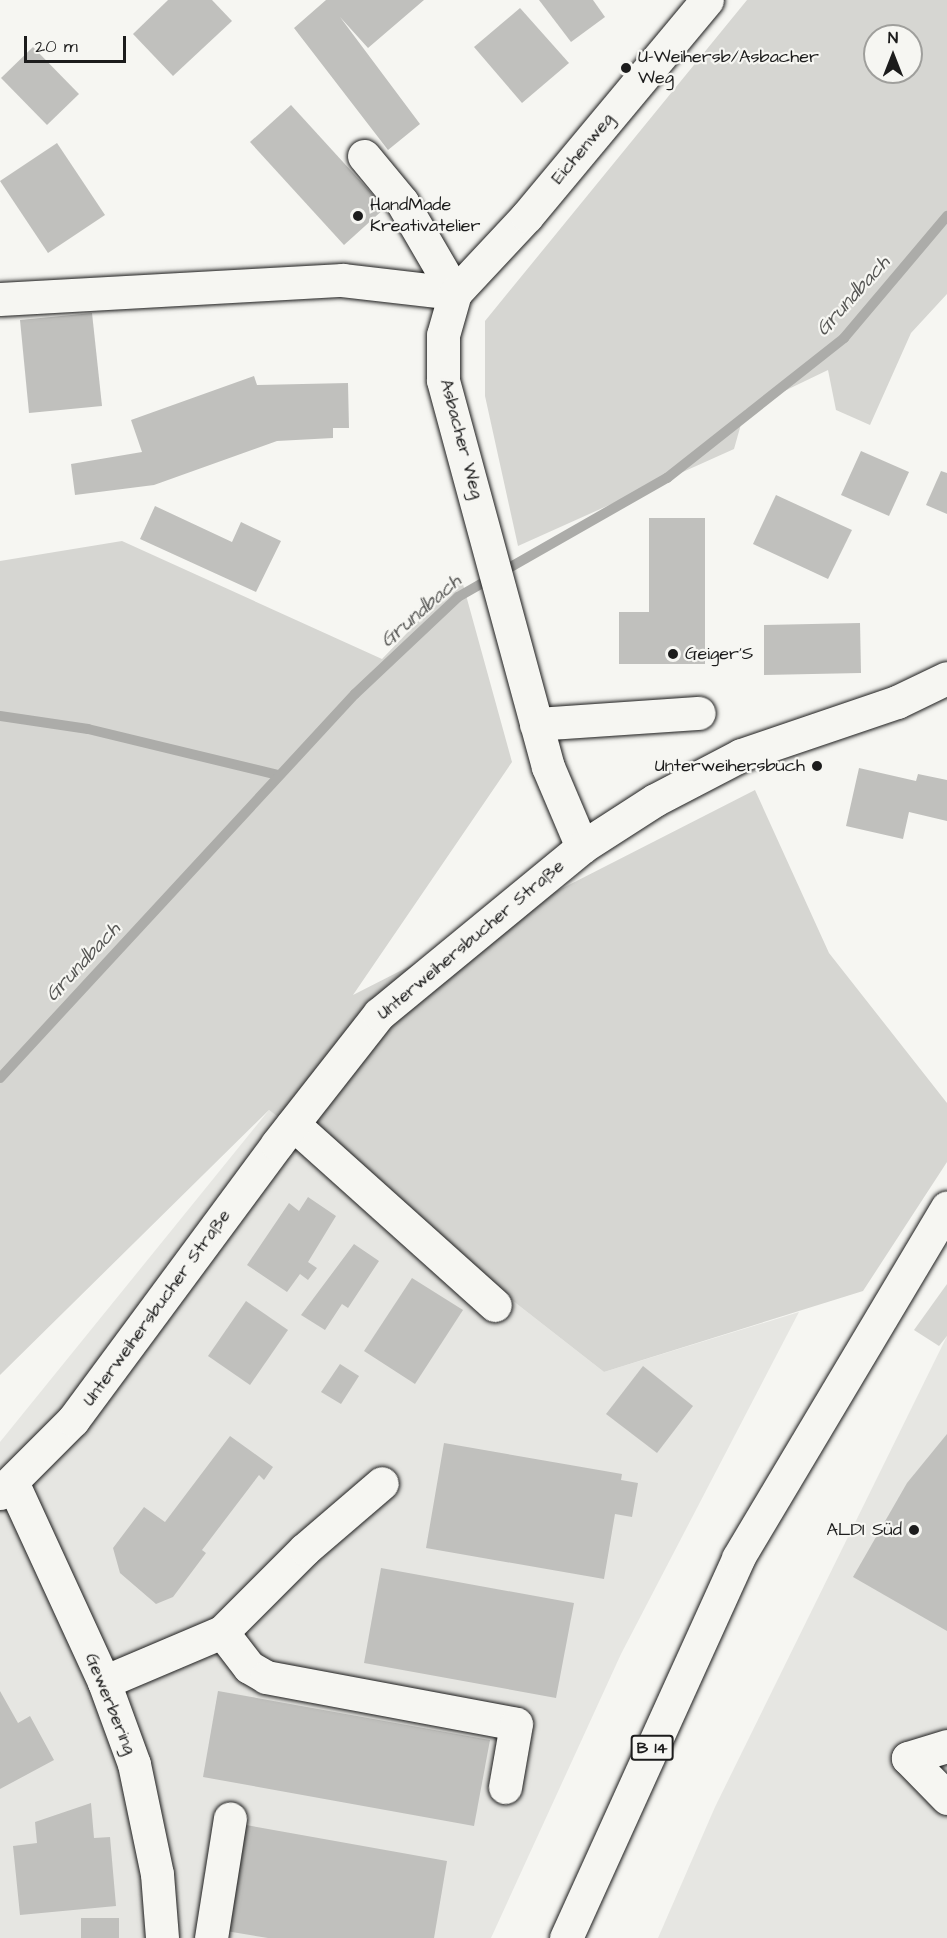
<!DOCTYPE html>
<meta charset="utf-8">
<style>
body{margin:0}
#map{position:relative;width:947px;height:1938px;overflow:hidden;background:#f6f6f2;font-family:"Architects Daughter",sans-serif}
div>[style]{position:absolute}
[style*='--x']{left:calc(var(--x)*1px);top:calc(var(--y)*1px);width:calc(var(--w)*1px);rotate:calc(var(--a)*1deg)}
.built>*{inset:0;background:#e6e6e2}
.green>*{inset:0;background:#d6d6d2}
.stream>*{height:10px;margin:-5px;padding:0 5px;transform-origin:5px;border-radius:5px;background:#acaca9}
.building>*{inset:0;background:#c0c0bd}
.roads{filter:drop-shadow(0 0 2px #1c1c1c) drop-shadow(0 0 2px #1c1c1c)}
.minor>*{height:33px;margin:-16.5px;padding:0 16.5px;transform-origin:16.5px;border-radius:16.5px;background:#f6f6f2}
.major>*{height:33px;margin:-16.5px;padding:0 16.5px;transform-origin:16.5px;border-radius:16.5px;background:#f6f6f2}
.dots>*{width:16px;height:16px;translate:-50% -50%;box-sizing:border-box;border:3px solid #f6f6f2;border-radius:50%}
span{translate:-50% -50%;white-space:nowrap;text-align:center;line-height:1.15;-webkit-text-stroke:4.5px #f6f6f2;paint-order:stroke}
.shield-label span{padding:2px 4px;background:#f6f6f2;border:2px solid;border-radius:4px;-webkit-text-stroke-width:0}
.shield-label{font-size:16px;color:#1c1c1c;font-weight:700}
.poi-label{font-size:18px;color:#1c1c1c}
.left{translate:0 -50%;text-align:left}
.right{translate:-100% -50%;text-align:right}
.street-label{font-size:18px;color:#1c1c1c}
.water-label{font-size:20px;color:#565654;font-style:italic}
.north{position:absolute;left:863px;top:24px;width:60px;height:60px;box-sizing:border-box;background:#f6f6f2;border:2px solid #9f9f9c;border-radius:50%;rotate:0deg;font-size:16px;font-weight:700;line-height:24px;text-align:center;color:#1c1c1c}
.north::after{content:'';display:block;margin:auto;width:21px;height:27px;background:#1c1c1c;clip-path:polygon(50% 0,100% 100%,50% 72%,0 100%)}
.scale{position:absolute;left:24px;top:36px;width:102px;height:27px;box-sizing:border-box;border:3px solid #1c1c1c;border-top:0;padding-left:8px;font-size:18px;line-height:21px;white-space:nowrap;color:#1c1c1c;-webkit-text-stroke:4px #f6f6f2;paint-order:stroke}
</style>
<div id="map">
<div class="built">
<i style="clip-path:polygon(269px 1110px,604px 1372px,799px 1312px,621px 1654px,491px 1938px,0 1938px,0 1442px)"></i>
<i style="clip-path:polygon(947px 1336px,947px 1938px,658px 1938px,715px 1807px)"></i>
</div>
<div class="green">
<i style="clip-path:polygon(evenodd,747px 0,947px 0,947px 294px,911px 333px,870px 425px,836px 410px,828px 370px,745px 410px,734px 449px,518px 546px,485px 396px,485px 321px,747px 0,875px 36px,911px 36px,911px 72px,875px 72px,875px 36px)"></i>
<i style="clip-path:polygon(122px 541px,382px 659px,461px 577px,512px 762px,353px 995px,755px 790px,829px 953px,947px 1103px,947px 1162px,863px 1291px,604px 1372px,269px 1110px,0 1375px,0 561px)"></i>
<i style="clip-path:polygon(947px 1284px,947px 1336px,939px 1346px,914px 1330px)"></i>
</div>
<div class="stream">
<i style="--x:0;--y:716;--w:89;--a:8.4"></i>
<i style="--x:88;--y:729;--w:195;--a:13.6"></i>
<i style="--x:0;--y:1078;--w:523;--a:-47.25"></i>
<i style="--x:355;--y:694;--w:141;--a:-43.3"></i>
<i style="--x:458;--y:597;--w:241;--a:-29.7"></i>
<i style="--x:667;--y:478;--w:226;--a:-38.3"></i>
<i style="--x:844;--y:338;--w:160;--a:-49.8"></i>
</div>
<div class="building">
<i style="clip-path:polygon(168px 0,212px 0,232px 21px,173px 76px,133px 34px)"></i>
<i style="clip-path:polygon(326px 0,424px 0,368px 48px,340px 17px,420px 124px,388px 150px,294px 28px)"></i>
<i style="clip-path:polygon(539px 0,593px 0,605px 17px,571px 42px)"></i>
<i style="clip-path:polygon(520px 8px,569px 63px,522px 103px,474px 47px)"></i>
<i style="clip-path:polygon(33px 47px,79px 94px,47px 125px,1px 78px)"></i>
<i style="clip-path:polygon(291px 105px,385px 208px,344px 245px,250px 142px)"></i>
<i style="clip-path:polygon(57px 143px,105px 215px,48px 253px,0 181px)"></i>
<i style="clip-path:polygon(92px 313px,102px 406px,29px 413px,20px 320px)"></i>
<i style="clip-path:polygon(254px 376px,257px 385px,348px 383px,349px 428px,333px 428px,333px 438px,277px 441px,154px 485px,75px 495px,71px 464px,142px 452px,131px 420px)"></i>
<i style="clip-path:polygon(861px 451px,909px 472px,889px 516px,841px 495px)"></i>
<i style="clip-path:polygon(941px 471px,947px 473px,947px 514px,926px 505px)"></i>
<i style="clip-path:polygon(776px 495px,852px 530px,828px 579px,753px 544px)"></i>
<i style="clip-path:polygon(155px 506px,232px 542px,241px 522px,281px 541px,256px 592px,140px 539px)"></i>
<i style="clip-path:polygon(649px 518px,705px 518px,705px 664px,619px 664px,619px 612px,649px 612px)"></i>
<i style="clip-path:polygon(860px 623px,861px 673px,764px 675px,764px 625px)"></i>
<i style="clip-path:polygon(859px 768px,916px 781px,918px 774px,947px 780px,947px 821px,909px 812px,903px 839px,846px 826px)"></i>
<i style="clip-path:polygon(308px 1197px,336px 1216px,308px 1262px,317px 1268px,308px 1280px,300px 1274px,287px 1292px,247px 1265px,289px 1203px,299px 1211px)"></i>
<i style="clip-path:polygon(354px 1244px,379px 1261px,348px 1308px,342px 1304px,325px 1330px,301px 1315px)"></i>
<i style="clip-path:polygon(412px 1278px,463px 1310px,415px 1384px,364px 1351px)"></i>
<i style="clip-path:polygon(246px 1301px,288px 1330px,250px 1385px,208px 1356px)"></i>
<i style="clip-path:polygon(340px 1364px,359px 1376px,341px 1404px,321px 1392px)"></i>
<i style="clip-path:polygon(643px 1366px,693px 1406px,657px 1453px,606px 1414px)"></i>
<i style="clip-path:polygon(947px 1434px,947px 1631px,853px 1577px,907px 1483px)"></i>
<i style="clip-path:polygon(230px 1436px,273px 1467px,264px 1480px,259px 1475px,202px 1550px,206px 1553px,173px 1597px,156px 1604px,120px 1573px,113px 1548px,144px 1507px,165px 1522px)"></i>
<i style="clip-path:polygon(444px 1443px,622px 1474px,621px 1480px,638px 1483px,632px 1517px,615px 1514px,604px 1579px,426px 1548px)"></i>
<i style="clip-path:polygon(381px 1568px,574px 1603px,556px 1698px,364px 1663px)"></i>
<i style="clip-path:polygon(0 1691px,18px 1723px,30px 1716px,54px 1760px,0 1789px)"></i>
<i style="clip-path:polygon(218px 1691px,490px 1740px,474px 1826px,203px 1777px)"></i>
<i style="clip-path:polygon(91px 1803px,94px 1838px,110px 1837px,116px 1906px,20px 1915px,13px 1846px,37px 1843px,35px 1822px)"></i>
<i style="clip-path:polygon(246px 1825px,447px 1861px,434px 1938px,268px 1938px,226px 1931px)"></i>
<i style="clip-path:polygon(81px 1918px,119px 1918px,119px 1938px,81px 1938px)"></i>
</div>
<div class="roads">
<div class="minor">
<i style="--x:364;--y:156;--w:60;--a:50.4"></i>
<i style="--x:402;--y:202;--w:105;--a:59.8"></i>
<i style="--x:0;--y:299;--w:343;--a:-3.2"></i>
<i style="--x:342;--y:280;--w:114;--a:6.6"></i>
<i style="--x:536;--y:724;--w:163;--a:-3.9"></i>
<i style="--x:582;--y:847;--w:87;--a:-113"></i>
<i style="--x:548;--y:767;--w:401;--a:-105.2"></i>
<i style="--x:443;--y:380;--w:45;--a:-90"></i>
<i style="--x:443;--y:335;--w:44;--a:-74.1"></i>
<i style="--x:455;--y:293;--w:105;--a:-46.9"></i>
<i style="--x:527;--y:216;--w:281;--a:-50.2"></i>
<i style="--x:293;--y:1124;--w:271;--a:41.9"></i>
<i style="--x:13;--y:1484;--w:218;--a:65.3"></i>
<i style="--x:104;--y:1682;--w:87;--a:69.9"></i>
<i style="--x:134;--y:1764;--w:112;--a:78.2"></i>
<i style="--x:157;--y:1874;--w:64;--a:85.5"></i>
<i style="--x:0;--y:1493;--w:103;--a:-45"></i>
<i style="--x:73;--y:1420;--w:343;--a:-53.5"></i>
<i style="--x:277;--y:1144;--w:165;--a:-51.9"></i>
<i style="--x:379;--y:1014;--w:263;--a:-39.4"></i>
<i style="--x:582;--y:847;--w:87;--a:-32.8"></i>
<i style="--x:655;--y:800;--w:97;--a:-27.6"></i>
<i style="--x:741;--y:755;--w:165;--a:-18.8"></i>
<i style="--x:897;--y:702;--w:55;--a:-25.6"></i>
<i style="--x:222;--y:1632;--w:44;--a:52.4"></i>
<i style="--x:249;--y:1667;--w:20;--a:30"></i>
<i style="--x:266;--y:1677;--w:254;--a:10.6"></i>
<i style="--x:516;--y:1724;--w:64;--a:99.9"></i>
<i style="--x:104;--y:1682;--w:128;--a:-23"></i>
<i style="--x:222;--y:1632;--w:117;--a:-45"></i>
<i style="--x:305;--y:1549;--w:101;--a:-40.6"></i>
<i style="--x:947;--y:1746;--w:41;--a:162.9"></i>
<i style="--x:908;--y:1758;--w:56;--a:45.7"></i>
<i style="--x:211;--y:1938;--w:121;--a:-81"></i>
</div>
<div class="major">
<i style="--x:566;--y:1938;--w:417;--a:-65.6"></i>
<i style="--x:738;--y:1558;--w:408;--a:-59.2"></i>
</div>
</div>
<div class="dots">
<i style="left:626px;top:68px;background:#1c1c1c"></i>
<i style="left:358px;top:216px;background:#1c1c1c"></i>
<i style="left:673px;top:654px;background:#1c1c1c"></i>
<i style="left:817px;top:766px;background:#1c1c1c"></i>
<i style="left:914px;top:1530px;background:#1c1c1c"></i>
</div>
<div class="shield-label">
<span style="left:652px;top:1748px">B 14</span>
</div>
<div class="poi-label">
<span class="left" style="left:638px;top:68px">U-Weihersb/Asbacher<br>Weg</span>
<span class="left" style="left:370px;top:216px">HandMade<br>Kreativatelier</span>
<span class="left" style="left:685px;top:654px">Geiger’S</span>
<span class="right" style="left:805px;top:766px">Unterweihersbuch</span>
<span class="right" style="left:902px;top:1530px">ALDI Süd</span>
</div>
<div class="street-label">
<span style="left:583px;top:149px;rotate:-50deg">Eichenweg</span>
<span style="left:461px;top:439px;rotate:75deg">Asbacher Weg</span>
<span style="left:471px;top:940px;rotate:-40deg">Unterweihersbucher Straße</span>
<span style="left:157px;top:1308px;rotate:-54deg">Unterweihersbucher Straße</span>
<span style="left:110px;top:1704px;rotate:68deg">Gewerbering</span>
</div>
<div class="water-label">
<span style="left:853px;top:296px;rotate:-48deg">Grundbach</span>
<span style="left:421px;top:611px;rotate:-41deg">Grundbach</span>
<span style="left:83px;top:962px;rotate:-47deg">Grundbach</span>
</div>
<div class="north">N</div>
<div class="scale">20 m</div>
</div>
